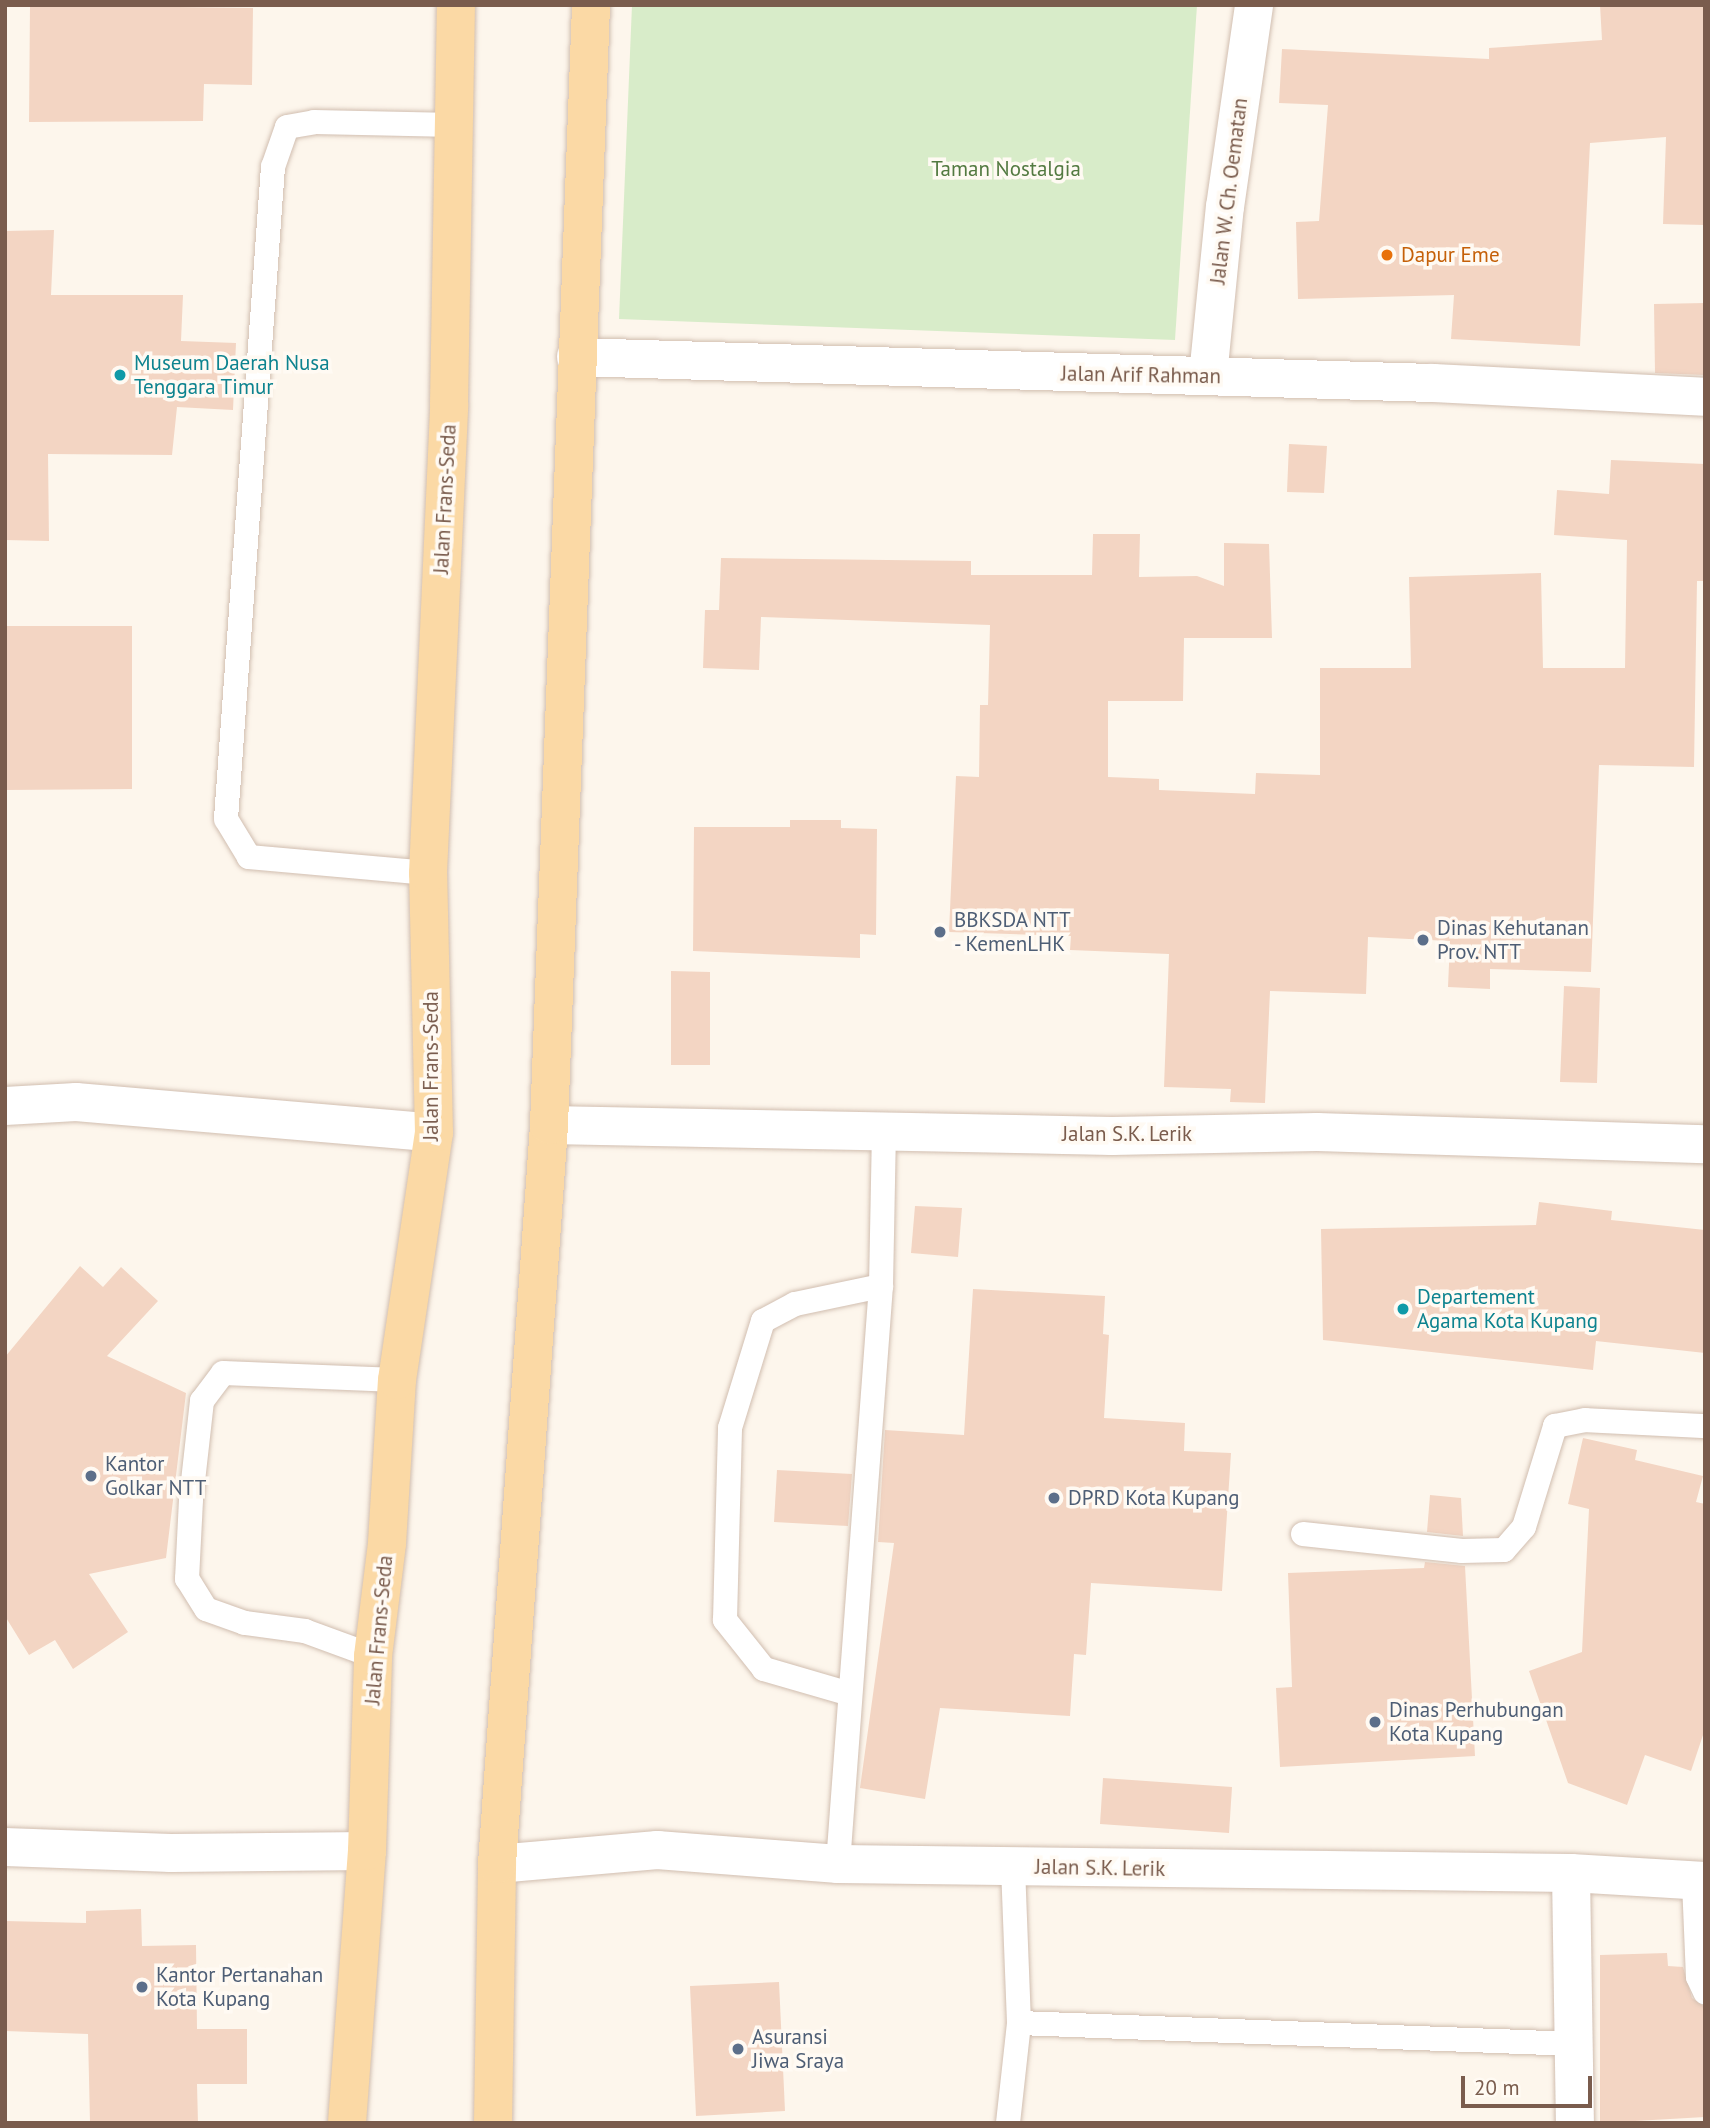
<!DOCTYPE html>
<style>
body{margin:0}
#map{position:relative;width:1710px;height:2128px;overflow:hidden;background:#fdf6ec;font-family:"PT Sans",sans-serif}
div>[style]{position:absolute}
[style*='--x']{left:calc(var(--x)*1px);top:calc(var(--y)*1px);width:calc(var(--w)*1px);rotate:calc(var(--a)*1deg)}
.green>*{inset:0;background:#d8ecc9}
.building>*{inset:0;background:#f3d5c3}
.roads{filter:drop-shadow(0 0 2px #d1beb0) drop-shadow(0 0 2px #d1beb0)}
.lane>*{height:24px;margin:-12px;padding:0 12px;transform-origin:12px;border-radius:12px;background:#fff}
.street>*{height:38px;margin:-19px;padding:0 19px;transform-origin:19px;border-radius:19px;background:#fff}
.secondary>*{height:38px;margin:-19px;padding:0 19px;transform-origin:19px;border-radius:19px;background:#fff}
.primary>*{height:38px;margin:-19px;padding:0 19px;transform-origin:19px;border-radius:19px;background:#fbd9a5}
.dots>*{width:19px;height:19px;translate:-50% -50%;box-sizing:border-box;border:4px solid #fffaf3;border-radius:50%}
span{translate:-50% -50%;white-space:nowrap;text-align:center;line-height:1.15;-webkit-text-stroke:7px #fffaf3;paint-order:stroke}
.park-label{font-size:21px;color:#537a41}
.street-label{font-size:21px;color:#7a5c4d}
.food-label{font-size:21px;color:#c56008}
.left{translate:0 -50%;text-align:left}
.culture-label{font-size:21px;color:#0d838f}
.service-label{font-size:21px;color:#4e5e75}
.frame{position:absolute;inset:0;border:7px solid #7a5c4d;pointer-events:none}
.scale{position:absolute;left:1461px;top:2076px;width:131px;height:32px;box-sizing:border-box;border:4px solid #7a5c4d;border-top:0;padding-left:9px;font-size:21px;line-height:24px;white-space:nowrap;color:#7a5c4d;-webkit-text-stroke:5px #fffaf3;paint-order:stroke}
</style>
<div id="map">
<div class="green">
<i style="clip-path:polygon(632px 5px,1197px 5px,1175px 340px,619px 319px)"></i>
</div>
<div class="building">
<i style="clip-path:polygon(30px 5px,253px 8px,252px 85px,204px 84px,203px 121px,29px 122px)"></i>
<i style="clip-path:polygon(1600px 5px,1705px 5px,1705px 225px,1663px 224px,1666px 137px,1590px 143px,1580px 346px,1451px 339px,1454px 295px,1298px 299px,1296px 222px,1319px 221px,1328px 105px,1279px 103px,1282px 49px,1489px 59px,1489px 48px,1602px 40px)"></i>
<i style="clip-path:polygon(54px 230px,51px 295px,183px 295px,181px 341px,236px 343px,233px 410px,177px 407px,172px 455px,48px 454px,49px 541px,5px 540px,5px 231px)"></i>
<i style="clip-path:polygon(1705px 303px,1705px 375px,1655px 373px,1654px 304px)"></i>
<i style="clip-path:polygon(1289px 444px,1327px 446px,1324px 493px,1287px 492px)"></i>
<i style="clip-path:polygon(1611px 460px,1705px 464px,1705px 581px,1697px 581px,1694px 767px,1599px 765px,1591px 972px,1490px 969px,1490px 989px,1448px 987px,1450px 941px,1368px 937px,1366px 994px,1270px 991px,1265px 1103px,1230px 1102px,1231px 1089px,1164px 1087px,1169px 954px,1070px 950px,1071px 936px,949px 932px,956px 776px,979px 777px,980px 705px,988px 705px,990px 625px,761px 617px,759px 670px,703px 668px,705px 610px,719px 610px,721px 558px,971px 561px,971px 575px,1092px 575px,1093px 534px,1140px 534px,1139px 577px,1197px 576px,1224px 586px,1224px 543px,1269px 544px,1272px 638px,1184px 638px,1183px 701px,1108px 701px,1108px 777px,1159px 779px,1159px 790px,1255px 794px,1256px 773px,1320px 775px,1320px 668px,1411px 668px,1409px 577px,1541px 573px,1543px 668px,1625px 668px,1627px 540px,1554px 535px,1557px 490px,1609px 494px)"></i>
<i style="clip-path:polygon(5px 626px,132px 626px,132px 789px,5px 790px)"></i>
<i style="clip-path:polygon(790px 820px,841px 820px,841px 828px,877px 829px,876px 935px,860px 934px,860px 958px,693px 951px,694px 827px,790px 827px)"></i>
<i style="clip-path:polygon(671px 971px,710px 972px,710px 1065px,671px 1065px)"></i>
<i style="clip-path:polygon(1564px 986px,1600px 988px,1597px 1083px,1560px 1082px)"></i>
<i style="clip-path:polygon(1539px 1202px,1612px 1211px,1611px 1220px,1705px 1230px,1705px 1353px,1596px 1341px,1593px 1370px,1323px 1340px,1321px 1229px,1536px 1225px)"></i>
<i style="clip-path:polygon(915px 1206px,962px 1208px,958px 1257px,911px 1253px)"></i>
<i style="clip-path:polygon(80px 1266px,103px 1287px,121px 1267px,158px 1301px,107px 1356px,186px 1393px,166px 1558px,89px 1574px,128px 1632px,73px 1669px,55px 1640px,29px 1655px,5px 1616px,5px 1357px)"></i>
<i style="clip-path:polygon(973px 1289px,1105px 1296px,1103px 1334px,1109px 1335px,1104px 1418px,1185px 1423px,1184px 1451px,1231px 1453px,1222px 1591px,1091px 1583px,1086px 1655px,1074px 1654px,1070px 1716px,940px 1708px,925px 1799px,860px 1788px,894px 1543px,878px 1542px,885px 1430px,964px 1435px)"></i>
<i style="clip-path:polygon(1583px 1438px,1637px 1450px,1635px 1460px,1703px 1476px,1696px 1502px,1705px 1504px,1705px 1729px,1691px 1771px,1645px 1755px,1627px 1805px,1568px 1783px,1529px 1671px,1582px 1652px,1589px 1509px,1568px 1504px)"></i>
<i style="clip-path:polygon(777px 1470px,852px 1474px,848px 1526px,774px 1522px)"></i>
<i style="clip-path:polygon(1430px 1495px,1461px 1498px,1463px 1536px,1427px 1532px)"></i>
<i style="clip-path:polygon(1425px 1562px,1465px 1566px,1475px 1756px,1280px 1767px,1276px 1688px,1292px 1687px,1288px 1573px,1424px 1568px)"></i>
<i style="clip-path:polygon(1103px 1778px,1232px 1787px,1229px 1833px,1100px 1824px)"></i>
<i style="clip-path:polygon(141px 1909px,142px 1946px,196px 1945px,197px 2029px,247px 2029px,247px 2084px,197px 2084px,198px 2123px,90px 2123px,88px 2034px,5px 2031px,5px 1921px,86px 1923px,86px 1911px)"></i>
<i style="clip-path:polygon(1667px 1953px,1668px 1966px,1683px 1967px,1692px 1998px,1705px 2007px,1705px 2117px,1600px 2123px,1600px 1955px)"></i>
<i style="clip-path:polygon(779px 1982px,785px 2111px,696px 2116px,690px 1986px)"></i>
</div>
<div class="roads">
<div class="lane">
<i style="--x:428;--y:873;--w:180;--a:-174.9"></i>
<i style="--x:249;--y:857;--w:44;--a:-121.2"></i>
<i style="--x:226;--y:819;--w:654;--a:-85.88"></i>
<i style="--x:273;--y:167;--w:42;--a:-70.7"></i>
<i style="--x:287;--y:127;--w:27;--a:-10"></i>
<i style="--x:314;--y:122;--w:141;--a:1.2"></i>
<i style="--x:1303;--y:1534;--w:160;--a:6.1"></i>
<i style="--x:1462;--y:1551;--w:42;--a:-1.4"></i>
<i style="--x:1504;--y:1550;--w:30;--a:-49"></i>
<i style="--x:1524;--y:1527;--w:106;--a:-72.9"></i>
<i style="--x:1555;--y:1426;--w:31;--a:-11"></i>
<i style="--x:1585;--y:1420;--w:120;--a:2.9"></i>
<i style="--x:373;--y:1656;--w:72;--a:-159.8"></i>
<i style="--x:305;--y:1631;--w:61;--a:-172.4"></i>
<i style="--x:245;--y:1623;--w:41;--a:-160.3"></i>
<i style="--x:206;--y:1609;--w:36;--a:-122"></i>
<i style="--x:187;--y:1579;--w:80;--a:-87.1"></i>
<i style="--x:191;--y:1499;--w:99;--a:-83.6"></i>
<i style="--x:202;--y:1401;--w:35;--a:-53"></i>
<i style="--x:223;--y:1373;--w:174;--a:2.3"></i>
<i style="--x:850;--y:1694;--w:90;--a:-163.8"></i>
<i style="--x:764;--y:1669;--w:63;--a:-128.5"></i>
<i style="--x:725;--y:1620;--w:192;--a:-88.5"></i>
<i style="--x:730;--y:1428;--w:112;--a:-72.9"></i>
<i style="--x:763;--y:1321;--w:36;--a:-28"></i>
<i style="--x:795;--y:1304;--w:88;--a:-11.8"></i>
<i style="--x:838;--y:1864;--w:580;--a:-85.75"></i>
<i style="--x:881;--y:1286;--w:157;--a:-88.9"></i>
<i style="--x:1694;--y:1882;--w:95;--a:87.6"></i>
<i style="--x:1698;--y:1977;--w:17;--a:65"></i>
<i style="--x:1019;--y:2023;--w:556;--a:2.16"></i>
<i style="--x:1008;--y:2123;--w:101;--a:-83.7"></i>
<i style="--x:1019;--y:2023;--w:156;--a:-92.2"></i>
</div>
<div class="street">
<i style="--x:576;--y:357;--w:857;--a:1.74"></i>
<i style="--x:1433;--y:383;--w:272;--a:2.9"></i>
<i style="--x:1208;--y:376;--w:170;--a:-84.3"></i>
<i style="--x:1225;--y:207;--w:204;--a:-81.8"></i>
<i style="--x:1571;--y:1873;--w:250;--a:89.1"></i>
</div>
<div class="secondary">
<i style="--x:5;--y:1106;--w:71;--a:-3.2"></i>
<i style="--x:76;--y:1102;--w:359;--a:4.9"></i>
<i style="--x:549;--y:1125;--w:563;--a:1.12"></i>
<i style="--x:1112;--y:1136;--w:205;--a:-1.1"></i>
<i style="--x:1317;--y:1132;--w:388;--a:1.8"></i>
<i style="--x:5;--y:1847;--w:166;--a:2.1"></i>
<i style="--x:171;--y:1853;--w:196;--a:-0.6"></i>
<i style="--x:497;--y:1864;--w:161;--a:-5"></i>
<i style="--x:657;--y:1850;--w:182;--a:4.4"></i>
<i style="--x:838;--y:1864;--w:733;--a:0.7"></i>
<i style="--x:1571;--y:1873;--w:134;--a:3.4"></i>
</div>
<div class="primary">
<i style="--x:347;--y:2123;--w:273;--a:-85.8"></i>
<i style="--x:367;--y:1851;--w:195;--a:-88.2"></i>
<i style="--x:373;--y:1656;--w:114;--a:-82.9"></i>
<i style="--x:387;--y:1543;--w:163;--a:-86.5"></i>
<i style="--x:397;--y:1380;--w:250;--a:-81.5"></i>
<i style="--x:434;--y:1133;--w:260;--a:-91.3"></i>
<i style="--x:428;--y:873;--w:469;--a:-87.4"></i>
<i style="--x:449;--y:404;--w:399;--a:-89"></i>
<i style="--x:493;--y:2123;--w:259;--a:-89.1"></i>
<i style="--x:497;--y:1864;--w:741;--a:-85.97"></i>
<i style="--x:549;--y:1125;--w:1121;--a:-87.85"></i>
</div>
</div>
<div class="dots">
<i style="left:1387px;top:255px;background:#e8710a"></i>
<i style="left:120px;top:375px;background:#0f9aa8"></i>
<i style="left:940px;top:932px;background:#5c6f8a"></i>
<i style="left:1423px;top:940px;background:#5c6f8a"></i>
<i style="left:1403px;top:1309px;background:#0f9aa8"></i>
<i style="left:91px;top:1476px;background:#5c6f8a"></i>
<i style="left:1054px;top:1498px;background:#5c6f8a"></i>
<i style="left:1375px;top:1722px;background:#5c6f8a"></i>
<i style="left:142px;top:1987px;background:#5c6f8a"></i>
<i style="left:738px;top:2049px;background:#5c6f8a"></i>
</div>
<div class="park-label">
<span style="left:1006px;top:169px">Taman Nostalgia</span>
</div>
<div class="street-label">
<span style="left:1229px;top:191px;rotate:-83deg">Jalan W. Ch. Oematan</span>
<span style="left:1141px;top:375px;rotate:1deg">Jalan Arif Rahman</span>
<span style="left:445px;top:499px;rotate:-87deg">Jalan Frans-Seda</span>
<span style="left:431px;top:1066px;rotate:-90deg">Jalan Frans-Seda</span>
<span style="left:1127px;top:1134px">Jalan S.K. Lerik</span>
<span style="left:379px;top:1630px;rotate:-85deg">Jalan Frans-Seda</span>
<span style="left:1100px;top:1868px;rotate:1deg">Jalan S.K. Lerik</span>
</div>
<div class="food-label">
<span class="left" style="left:1401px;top:255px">Dapur Eme</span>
</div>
<div class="culture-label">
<span class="left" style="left:134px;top:375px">Museum Daerah Nusa<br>Tenggara Timur</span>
<span class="left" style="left:1417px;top:1309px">Departement<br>Agama Kota Kupang</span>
</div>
<div class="service-label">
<span class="left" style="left:954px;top:932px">BBKSDA NTT<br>- KemenLHK</span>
<span class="left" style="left:1437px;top:940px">Dinas Kehutanan<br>Prov. NTT</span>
<span class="left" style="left:105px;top:1476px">Kantor<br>Golkar NTT</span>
<span class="left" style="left:1068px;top:1498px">DPRD Kota Kupang</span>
<span class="left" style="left:1389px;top:1722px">Dinas Perhubungan<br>Kota Kupang</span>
<span class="left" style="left:156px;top:1987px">Kantor Pertanahan<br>Kota Kupang</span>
<span class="left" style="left:752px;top:2049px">Asuransi<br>Jiwa Sraya</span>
</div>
<div class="frame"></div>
<div class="scale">20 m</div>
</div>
